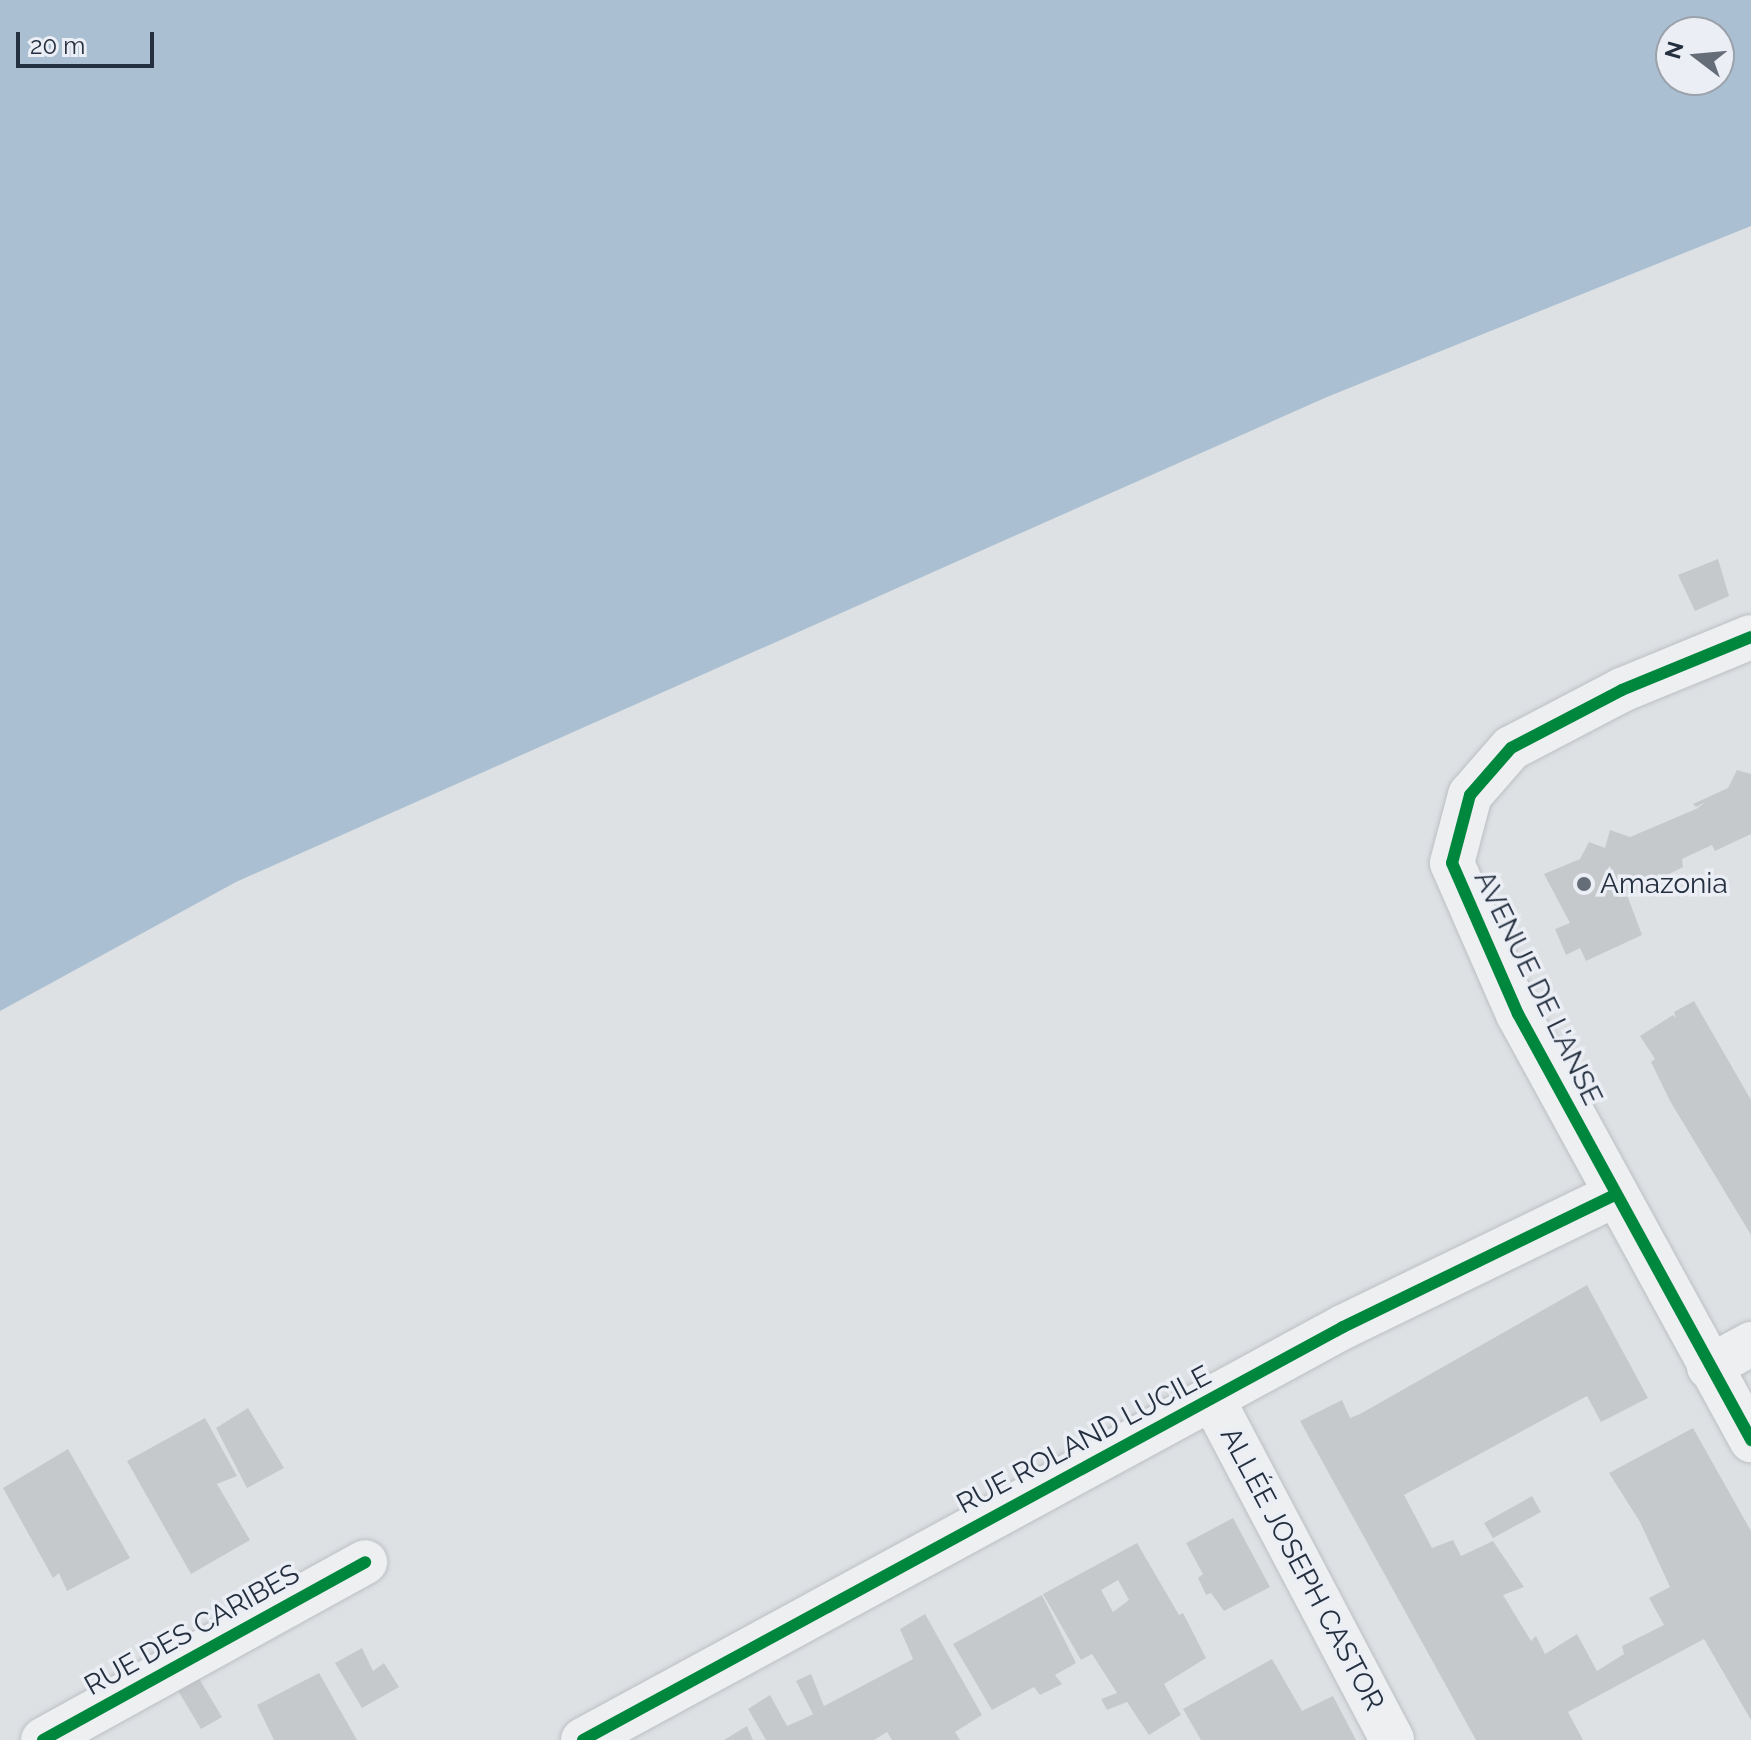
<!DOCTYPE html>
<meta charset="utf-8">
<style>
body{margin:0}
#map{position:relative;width:1751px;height:1740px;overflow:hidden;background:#dee1e4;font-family:Raleway,sans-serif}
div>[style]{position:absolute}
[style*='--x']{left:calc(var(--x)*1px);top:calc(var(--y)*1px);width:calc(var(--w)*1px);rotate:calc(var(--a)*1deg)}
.water>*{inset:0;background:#aabfd2}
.building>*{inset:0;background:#c6c9cc}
.roads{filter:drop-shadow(0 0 2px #bcbfc2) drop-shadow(0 0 2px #bcbfc2)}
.minor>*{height:44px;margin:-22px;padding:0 22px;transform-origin:22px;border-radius:22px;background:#edeff1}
.cycleway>*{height:12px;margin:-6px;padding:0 6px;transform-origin:6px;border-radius:6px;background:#00873e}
.dots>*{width:22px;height:22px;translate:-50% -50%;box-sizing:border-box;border:4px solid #ebeff5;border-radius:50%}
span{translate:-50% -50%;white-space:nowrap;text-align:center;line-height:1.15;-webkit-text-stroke:7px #ebeff5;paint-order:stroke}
.poi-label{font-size:28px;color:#242f3f}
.left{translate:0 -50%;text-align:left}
.street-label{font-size:28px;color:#242f3f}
.north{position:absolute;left:1655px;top:16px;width:80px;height:80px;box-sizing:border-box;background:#ebeff5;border:2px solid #9ba2ac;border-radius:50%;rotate:286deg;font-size:22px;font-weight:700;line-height:32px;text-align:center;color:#242f3f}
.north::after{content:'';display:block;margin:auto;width:28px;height:36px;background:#656d79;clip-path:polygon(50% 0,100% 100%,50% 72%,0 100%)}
.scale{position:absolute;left:16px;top:32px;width:138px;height:36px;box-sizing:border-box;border:4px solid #242f3f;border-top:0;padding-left:10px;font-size:24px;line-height:28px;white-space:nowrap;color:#242f3f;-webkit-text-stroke:6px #ebeff5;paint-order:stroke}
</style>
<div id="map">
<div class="water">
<i style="clip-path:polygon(evenodd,0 0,1751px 0,1751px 226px,1327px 397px,236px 882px,0 1011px,0 0,1671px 32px,1719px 32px,1719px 80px,1671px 80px,1671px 32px)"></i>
</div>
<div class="building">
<i style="clip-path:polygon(1718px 559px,1729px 596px,1695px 611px,1678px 575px)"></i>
<i style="clip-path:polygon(1737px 770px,1751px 774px,1751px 834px,1715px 851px,1712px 845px,1682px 859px,1683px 867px,1627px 895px,1642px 935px,1586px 961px,1580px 948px,1566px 955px,1555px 929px,1570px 923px,1544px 874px,1580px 859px,1589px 842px,1605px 848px,1610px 830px,1630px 837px,1696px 809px,1706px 802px,1696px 807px,1693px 804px,1728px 788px)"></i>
<i style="clip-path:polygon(1694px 1001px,1751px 1100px,1751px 1235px,1670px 1101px,1651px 1062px,1655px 1059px,1640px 1036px,1673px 1015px,1676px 1018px,1674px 1012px)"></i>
<i style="clip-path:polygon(1587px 1285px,1648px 1398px,1601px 1422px,1587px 1396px,1404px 1495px,1432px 1548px,1453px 1540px,1461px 1556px,1493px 1541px,1524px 1587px,1503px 1595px,1531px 1641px,1536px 1636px,1545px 1654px,1577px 1634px,1597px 1671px,1624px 1654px,1622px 1646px,1664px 1625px,1649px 1598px,1670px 1587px,1640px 1522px,1609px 1473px,1693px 1428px,1751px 1531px,1751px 1720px,1704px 1639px,1568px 1712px,1583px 1740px,1476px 1740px,1300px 1421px,1342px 1400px,1350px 1418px,1360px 1414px)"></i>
<i style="clip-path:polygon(248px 1408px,284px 1468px,247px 1488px,216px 1428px)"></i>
<i style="clip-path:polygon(205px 1418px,237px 1476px,217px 1484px,250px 1540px,191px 1574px,127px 1461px)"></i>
<i style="clip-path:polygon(68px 1449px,130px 1558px,67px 1591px,59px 1573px,53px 1578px,3px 1488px)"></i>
<i style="clip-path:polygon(1532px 1496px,1541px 1512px,1493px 1538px,1484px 1523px)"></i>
<i style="clip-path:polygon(1233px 1518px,1270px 1587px,1224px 1611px,1211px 1593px,1206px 1595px,1198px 1578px,1203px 1574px,1186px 1543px)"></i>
<i style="clip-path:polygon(evenodd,1137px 1543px,1179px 1615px,1183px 1613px,1206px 1658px,1164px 1684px,1181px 1715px,1149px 1735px,1127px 1702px,1107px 1710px,1101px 1699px,1117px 1693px,1092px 1654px,1081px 1660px,1043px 1594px,1137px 1543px,1118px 1580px,1129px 1600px,1113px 1612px,1101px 1590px,1118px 1580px)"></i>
<i style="clip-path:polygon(1042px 1595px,1076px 1663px,1055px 1675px,1062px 1684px,1040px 1695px,1034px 1687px,992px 1710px,953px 1644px)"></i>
<i style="clip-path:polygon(925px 1614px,982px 1715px,955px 1732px,960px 1740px,892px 1740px,887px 1732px,874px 1740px,766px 1740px,748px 1709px,770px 1695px,787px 1726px,803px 1719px,813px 1714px,796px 1681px,811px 1674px,824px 1706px,849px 1693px,913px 1659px,900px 1629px)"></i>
<i style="clip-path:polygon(362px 1648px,373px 1671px,384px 1663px,399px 1687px,362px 1708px,335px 1663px)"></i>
<i style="clip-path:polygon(1272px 1659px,1302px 1711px,1333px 1696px,1356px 1740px,1201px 1740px,1183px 1709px)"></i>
<i style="clip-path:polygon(319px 1673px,357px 1740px,274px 1740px,257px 1705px)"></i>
<i style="clip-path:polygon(198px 1677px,222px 1717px,201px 1729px,177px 1689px)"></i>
<i style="clip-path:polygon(747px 1726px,753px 1740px,724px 1740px)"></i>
</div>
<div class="roads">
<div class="minor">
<i style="--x:1751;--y:637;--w:139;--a:157.7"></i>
<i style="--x:1622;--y:690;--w:125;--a:152.4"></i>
<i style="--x:1511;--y:748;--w:62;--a:131.1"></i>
<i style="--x:1470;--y:795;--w:70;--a:104.8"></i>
<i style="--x:1452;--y:863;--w:165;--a:66.4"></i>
<i style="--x:1518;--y:1014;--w:486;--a:61.3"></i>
<i style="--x:1709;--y:1367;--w:48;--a:-28.7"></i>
<i style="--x:1212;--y:1398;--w:386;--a:62.2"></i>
<i style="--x:43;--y:1740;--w:368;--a:-28.9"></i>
<i style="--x:583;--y:1740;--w:865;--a:-28.52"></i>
<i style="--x:1343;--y:1327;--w:302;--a:-25.9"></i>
</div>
</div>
<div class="cycleway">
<i style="--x:1751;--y:637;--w:139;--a:157.7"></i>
<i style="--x:1622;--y:690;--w:125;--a:152.4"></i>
<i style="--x:1511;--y:748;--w:62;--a:131.1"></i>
<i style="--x:1470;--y:795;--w:70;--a:104.8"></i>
<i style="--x:1452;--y:863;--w:165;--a:66.4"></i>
<i style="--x:1518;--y:1014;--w:486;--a:61.3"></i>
<i style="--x:43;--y:1740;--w:368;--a:-28.9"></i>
<i style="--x:583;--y:1740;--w:865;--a:-28.52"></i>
<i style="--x:1343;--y:1327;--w:302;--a:-25.9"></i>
</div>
<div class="dots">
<i style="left:1584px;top:884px;background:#656d79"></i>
</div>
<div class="poi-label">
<span class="left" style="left:1600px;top:884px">Amazonia</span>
</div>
<div class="street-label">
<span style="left:1538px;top:988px;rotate:64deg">AVENUE DE L'ANSE</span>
<span style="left:1084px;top:1440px;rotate:-28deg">RUE ROLAND LUCILE</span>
<span style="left:1302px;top:1569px;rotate:62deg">ALLÉE JOSEPH CASTOR</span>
<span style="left:192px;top:1630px;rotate:-29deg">RUE DES CARIBES</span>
</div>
<div class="north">N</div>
<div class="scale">20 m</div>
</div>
